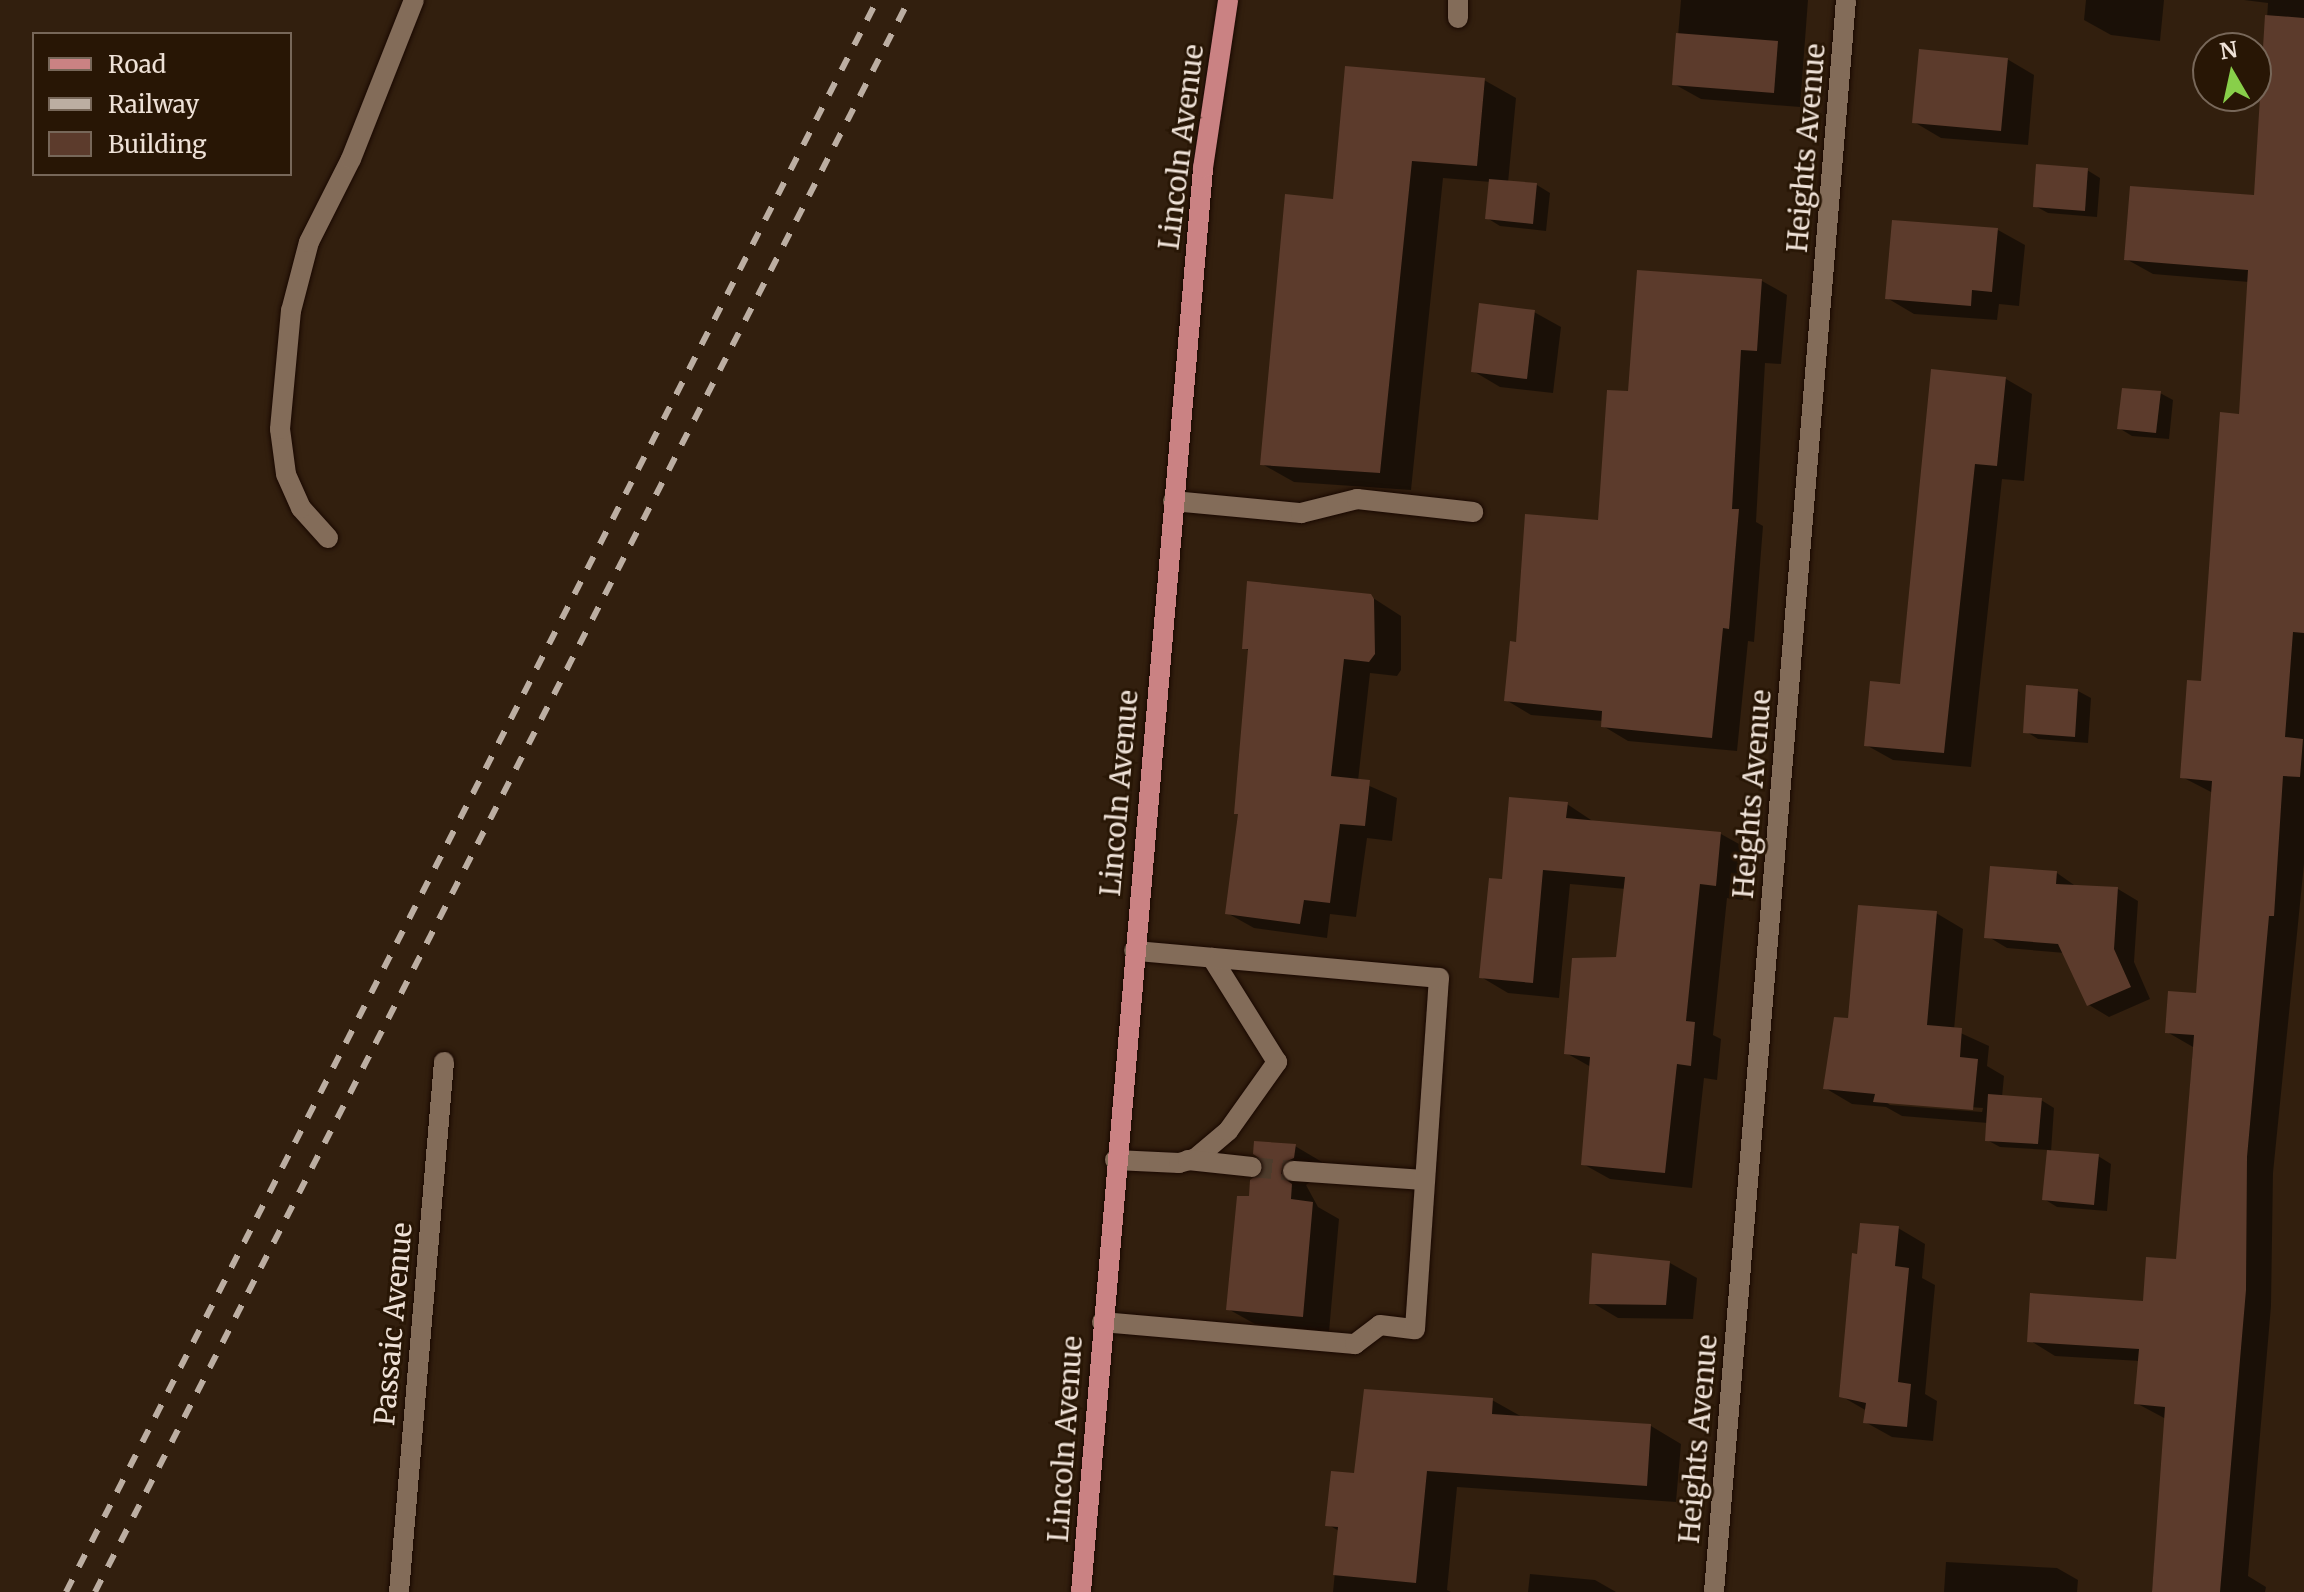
<!DOCTYPE html>
<style>
body{margin:0}
#map{position:relative;width:2304px;height:1592px;overflow:hidden;background:#321f0e;font-family:Merriweather,serif}
div>[style]{position:absolute}
[style*='--x']{left:calc(var(--x)*1px);top:calc(var(--y)*1px);width:calc(var(--w)*1px);rotate:calc(var(--a)*1deg)}
.shadow>*{inset:0;background:#0007}
.building>*{inset:0;background:#5c3b2c}
.minor-tunnel>*{height:20px;margin-top:-10px;transform-origin:0;background:repeating-linear-gradient(90deg,#4e3c2c 0 20px,transparent 0 30px)}
.roads{filter:drop-shadow(0 0 2px #190800) drop-shadow(0 0 2px #190800)}
.minor>*{height:20px;margin:-10px;padding:0 10px;transform-origin:10px;border-radius:10px;background:#836c59}
.major>*{height:20px;margin:-10px;padding:0 10px;transform-origin:10px;border-radius:10px;background:#ca8283}
.rail>*{height:6px;margin-top:-3px;transform-origin:0;background:repeating-linear-gradient(90deg,#bcaea2 0 14px,transparent 0 28px)}
span{translate:-50% -50%;white-space:nowrap;text-align:center;line-height:1.15;-webkit-text-stroke:6px #281605;paint-order:stroke}
.street-label{font-size:28px;color:#eee1d7}
.legend{position:absolute;left:32px;top:32px;width:260px;height:144px;box-sizing:border-box;background:#281605;border:2px solid #776759;margin:0;padding:10px 14px;list-style:none;font-size:24px;color:#eee1d7}
.legend li{display:flex;align-items:center;gap:16px;height:40px}
.legend b{width:40px;border:2px solid #776759}
.north{position:absolute;left:2192px;top:32px;width:80px;height:80px;box-sizing:border-box;background:#281605;border:2px solid #776759;border-radius:50%;rotate:351deg;font-size:22px;font-weight:700;line-height:32px;text-align:center;color:#eee1d7}
.north::after{content:'';display:block;margin:auto;width:28px;height:36px;background:#88cf4a;clip-path:polygon(50% 0,100% 100%,50% 72%,0 100%)}
</style>
<div id="map">
<div class="shadow">
<i style="clip-path:polygon(1681px 0,1808px 0,1800px 107px,1701px 99px,1674px 84px)"></i>
<i style="clip-path:polygon(2086px 0,2164px 0,2160px 41px,2111px 35px,2084px 20px)"></i>
<i style="clip-path:polygon(2244px 0,2304px 0,2304px 864px,2273px 1173px,2271px 1306px,2248px 1576px,2266px 1587px,2265px 1592px,2152px 1592px,2166px 1419px,2136px 1403px,2140px 1361px,2055px 1356px,2029px 1340px,2145px 1303px,2178px 1261px,2193px 1047px,2167px 1032px,2198px 995px,2213px 793px,2182px 777px,2203px 683px,2241px 416px,2249px 282px,2153px 274px,2126px 259px,2256px 197px,2268px 3px)"></i>
<i style="clip-path:polygon(2007px 59px,2034px 75px,2028px 145px,1941px 138px,1914px 122px)"></i>
<i style="clip-path:polygon(1484px 80px,1516px 98px,1508px 183px,1537px 185px,1550px 193px,1546px 231px,1500px 226px,1487px 218px,1491px 182px,1443px 178px,1411px 490px,1294px 482px,1262px 464px,1335px 201px)"></i>
<i style="clip-path:polygon(2087px 170px,2100px 178px,2097px 217px,2048px 213px,2035px 206px)"></i>
<i style="clip-path:polygon(1998px 230px,2025px 245px,2019px 306px,1999px 304px,1997px 320px,1914px 314px,1887px 298px)"></i>
<i style="clip-path:polygon(1639px 272px,1762px 281px,1787px 295px,1781px 364px,1765px 363px,1756px 522px,1763px 526px,1754px 642px,1748px 641px,1737px 751px,1628px 741px,1603px 726px,1603px 721px,1531px 715px,1506px 700px,1518px 644px,1599px 522px,1630px 394px)"></i>
<i style="clip-path:polygon(1534px 312px,1561px 327px,1553px 393px,1500px 387px,1473px 371px)"></i>
<i style="clip-path:polygon(1933px 371px,2006px 379px,2032px 394px,2024px 481px,2002px 479px,1971px 767px,1893px 760px,1866px 745px,1902px 686px)"></i>
<i style="clip-path:polygon(2160px 393px,2173px 400px,2169px 439px,2132px 436px,2119px 428px)"></i>
<i style="clip-path:polygon(1370px 596px,1401px 616px,1401px 670px,1397px 676px,1370px 673px,1358px 781px,1397px 798px,1392px 841px,1367px 838px,1356px 917px,1330px 914px,1327px 938px,1254px 928px,1227px 913px,1240px 815px,1250px 651px,1244px 648px)"></i>
<i style="clip-path:polygon(2078px 691px,2091px 698px,2088px 743px,2038px 739px,2025px 731px)"></i>
<i style="clip-path:polygon(1567px 804px,1594px 822px,1721px 834px,1748px 849px,1743px 900px,1727px 898px,1713px 1035px,1721px 1039px,1717px 1080px,1704px 1078px,1692px 1188px,1610px 1179px,1583px 1164px,1591px 1067px,1566px 1053px,1618px 959px,1626px 889px,1570px 884px,1559px 998px,1508px 993px,1481px 977px,1504px 881px)"></i>
<i style="clip-path:polygon(2057px 873px,2077px 887px,2118px 889px,2138px 901px,2134px 962px,2150px 999px,2109px 1017px,2089px 1005px,2065px 953px,2007px 948px,1987px 936px)"></i>
<i style="clip-path:polygon(evenodd,1936px 913px,1963px 929px,1954px 1030px,1989px 1046px,1987px 1066px,2004px 1076px,2002px 1097px,2041px 1100px,2054px 1108px,2051px 1152px,2098px 1156px,2111px 1164px,2107px 1211px,2057px 1207px,2044px 1199px,2049px 1150px,2000px 1147px,1987px 1140px,1988px 1123px,1902px 1116px,1886px 1107px,1852px 1104px,1825px 1088px,1849px 1020px,1936px 913px,1885px 1101px,1983px 1108px,1982px 1112px,1890px 1105px,1885px 1101px)"></i>
<i style="clip-path:polygon(1295px 1146px,1322px 1162px,1321px 1173px,1306px 1185px,1318px 1207px,1339px 1219px,1329px 1332px,1255px 1324px,1228px 1309px,1251px 1198px)"></i>
<i style="clip-path:polygon(1898px 1228px,1925px 1244px,1922px 1278px,1935px 1285px,1925px 1394px,1937px 1401px,1933px 1441px,1892px 1437px,1865px 1422px,1867px 1411px,1841px 1396px,1859px 1256px)"></i>
<i style="clip-path:polygon(1670px 1263px,1697px 1278px,1693px 1319px,1618px 1318px,1591px 1302px)"></i>
<i style="clip-path:polygon(1492px 1400px,1524px 1418px,1651px 1426px,1681px 1444px,1676px 1502px,1457px 1487px,1447px 1590px,1451px 1592px,1333px 1592px,1339px 1531px,1327px 1524px,1355px 1475px)"></i>
<i style="clip-path:polygon(1946px 1562px,2057px 1568px,2078px 1580px,2077px 1592px,1944px 1592px)"></i>
<i style="clip-path:polygon(1530px 1574px,1595px 1580px,1616px 1592px,1528px 1592px)"></i>
</div>
<div class="building">
<i style="clip-path:polygon(2265px 15px,2304px 18px,2304px 633px,2293px 632px,2285px 737px,2303px 739px,2300px 777px,2283px 776px,2274px 916px,2269px 916px,2247px 1157px,2246px 1290px,2220px 1592px,2152px 1592px,2165px 1407px,2134px 1404px,2139px 1349px,2027px 1342px,2030px 1293px,2143px 1301px,2146px 1257px,2176px 1259px,2194px 1035px,2165px 1033px,2168px 991px,2196px 993px,2212px 781px,2180px 778px,2187px 680px,2201px 681px,2220px 412px,2239px 414px,2248px 270px,2124px 260px,2130px 186px,2254px 195px)"></i>
<i style="clip-path:polygon(1676px 33px,1778px 41px,1774px 93px,1672px 85px)"></i>
<i style="clip-path:polygon(1919px 49px,2008px 58px,2001px 131px,1912px 123px)"></i>
<i style="clip-path:polygon(1345px 66px,1485px 78px,1477px 166px,1412px 161px,1380px 473px,1260px 465px,1285px 194px,1333px 199px)"></i>
<i style="clip-path:polygon(2036px 164px,2088px 168px,2085px 211px,2033px 207px)"></i>
<i style="clip-path:polygon(1489px 179px,1537px 183px,1533px 224px,1485px 219px)"></i>
<i style="clip-path:polygon(1892px 220px,1998px 228px,1992px 292px,1972px 290px,1971px 306px,1885px 299px)"></i>
<i style="clip-path:polygon(1637px 270px,1762px 279px,1757px 351px,1741px 350px,1732px 509px,1739px 509px,1729px 629px,1723px 628px,1712px 738px,1601px 727px,1602px 711px,1504px 701px,1510px 641px,1516px 642px,1525px 514px,1598px 520px,1607px 390px,1628px 391px)"></i>
<i style="clip-path:polygon(1479px 303px,1535px 310px,1527px 379px,1471px 372px)"></i>
<i style="clip-path:polygon(1931px 369px,2006px 377px,1997px 466px,1975px 464px,1944px 753px,1864px 746px,1870px 681px,1900px 684px)"></i>
<i style="clip-path:polygon(2122px 388px,2161px 391px,2156px 433px,2117px 429px)"></i>
<i style="clip-path:polygon(1247px 581px,1371px 594px,1374px 599px,1375px 654px,1369px 662px,1344px 659px,1331px 776px,1370px 780px,1365px 826px,1340px 824px,1330px 903px,1304px 900px,1300px 924px,1225px 914px,1238px 814px,1234px 814px,1248px 649px,1242px 649px)"></i>
<i style="clip-path:polygon(2026px 685px,2078px 689px,2075px 737px,2023px 733px)"></i>
<i style="clip-path:polygon(1509px 797px,1568px 802px,1566px 818px,1721px 832px,1716px 886px,1700px 884px,1686px 1021px,1695px 1022px,1691px 1066px,1677px 1064px,1665px 1173px,1581px 1165px,1590px 1057px,1564px 1054px,1572px 958px,1616px 957px,1625px 877px,1543px 870px,1533px 983px,1479px 978px,1489px 878px,1502px 879px)"></i>
<i style="clip-path:polygon(1990px 866px,2057px 871px,2056px 884px,2118px 887px,2114px 949px,2131px 987px,2087px 1006px,2058px 944px,1984px 938px)"></i>
<i style="clip-path:polygon(1858px 905px,1937px 911px,1927px 1025px,1962px 1028px,1960px 1057px,1978px 1059px,1973px 1110px,1873px 1102px,1875px 1094px,1823px 1089px,1834px 1017px,1848px 1018px)"></i>
<i style="clip-path:polygon(1988px 1094px,2042px 1098px,2038px 1144px,1985px 1141px)"></i>
<i style="clip-path:polygon(1254px 1141px,1296px 1144px,1294px 1158px,1283px 1163px,1281px 1176px,1292px 1184px,1291px 1199px,1313px 1202px,1303px 1317px,1226px 1310px,1237px 1196px,1249px 1196px,1250px 1180px,1265px 1169px,1264px 1161px,1253px 1154px)"></i>
<i style="clip-path:polygon(2047px 1150px,2099px 1154px,2094px 1205px,2042px 1200px)"></i>
<i style="clip-path:polygon(1860px 1223px,1899px 1226px,1895px 1266px,1909px 1268px,1898px 1382px,1911px 1384px,1907px 1427px,1863px 1423px,1866px 1403px,1839px 1397px,1852px 1253px,1857px 1254px)"></i>
<i style="clip-path:polygon(1592px 1253px,1670px 1261px,1666px 1305px,1589px 1304px)"></i>
<i style="clip-path:polygon(1364px 1389px,1493px 1398px,1492px 1414px,1651px 1424px,1647px 1486px,1427px 1471px,1416px 1583px,1333px 1575px,1338px 1527px,1325px 1526px,1331px 1471px,1354px 1473px)"></i>
</div>
<div class="minor-tunnel">
<i style="--x:1252;--y:1167;--w:41;--a:5.6"></i>
</div>
<div class="roads">
<div class="minor">
<i style="--x:1458;--y:18;--w:18;--a:-90"></i>
<i style="--x:1173;--y:501;--w:129;--a:5.4"></i>
<i style="--x:1301;--y:513;--w:58;--a:-14"></i>
<i style="--x:1357;--y:499;--w:117;--a:6.4"></i>
<i style="--x:328;--y:538;--w:40;--a:-132"></i>
<i style="--x:301;--y:508;--w:37;--a:-114"></i>
<i style="--x:286;--y:474;--w:45;--a:-97.6"></i>
<i style="--x:280;--y:429;--w:119;--a:-84.7"></i>
<i style="--x:291;--y:311;--w:71;--a:-75.4"></i>
<i style="--x:309;--y:242;--w:93;--a:-63.2"></i>
<i style="--x:351;--y:159;--w:171;--a:-68.4"></i>
<i style="--x:1115;--y:1160;--w:64;--a:2.7"></i>
<i style="--x:1179;--y:1163;--w:18;--a:-16"></i>
<i style="--x:1196;--y:1158;--w:42;--a:-40.2"></i>
<i style="--x:1228;--y:1131;--w:85;--a:-54.6"></i>
<i style="--x:1277;--y:1062;--w:123;--a:-122"></i>
<i style="--x:1188;--y:1160;--w:64;--a:6.2"></i>
<i style="--x:1293;--y:1171;--w:132;--a:3.9"></i>
<i style="--x:1102;--y:1322;--w:254;--a:5"></i>
<i style="--x:1355;--y:1344;--w:31;--a:-37"></i>
<i style="--x:1380;--y:1325;--w:35;--a:7"></i>
<i style="--x:1415;--y:1329;--w:352;--a:-86.1"></i>
<i style="--x:1439;--y:978;--w:306;--a:-174.9"></i>
<i style="--x:399;--y:1592;--w:532;--a:-85.15"></i>
<i style="--x:1714;--y:1592;--w:1597;--a:-85.26"></i>
</div>
<div class="major">
<i style="--x:1081;--y:1592;--w:1429;--a:-85.1"></i>
<i style="--x:1203;--y:168;--w:170;--a:-81.5"></i>
</div>
</div>
<div class="rail">
<i style="--x:66;--y:1592;--w:1787;--a:-63"></i>
<i style="--x:95;--y:1592;--w:1788;--a:-62.92"></i>
</div>
<div class="street-label">
<span style="left:1181px;top:147px;rotate:-83deg">Lincoln Avenue</span>
<span style="left:1806px;top:148px;rotate:-85deg">Heights Avenue</span>
<span style="left:1119px;top:793px;rotate:-85deg">Lincoln Avenue</span>
<span style="left:1752px;top:794px;rotate:-85deg">Heights Avenue</span>
<span style="left:393px;top:1324px;rotate:-85deg">Passaic Avenue</span>
<span style="left:1065px;top:1439px;rotate:-86deg">Lincoln Avenue</span>
<span style="left:1698px;top:1439px;rotate:-85deg">Heights Avenue</span>
</div>
<ul class="legend">
<li><b style="height:10px;background:#ca8283"></b>Road</li>
<li><b style="height:10px;background:#bcaea2"></b>Railway</li>
<li><b style="height:22px;background:#5c3b2c"></b>Building</li>
</ul>
<div class="north">N</div>
</div>
